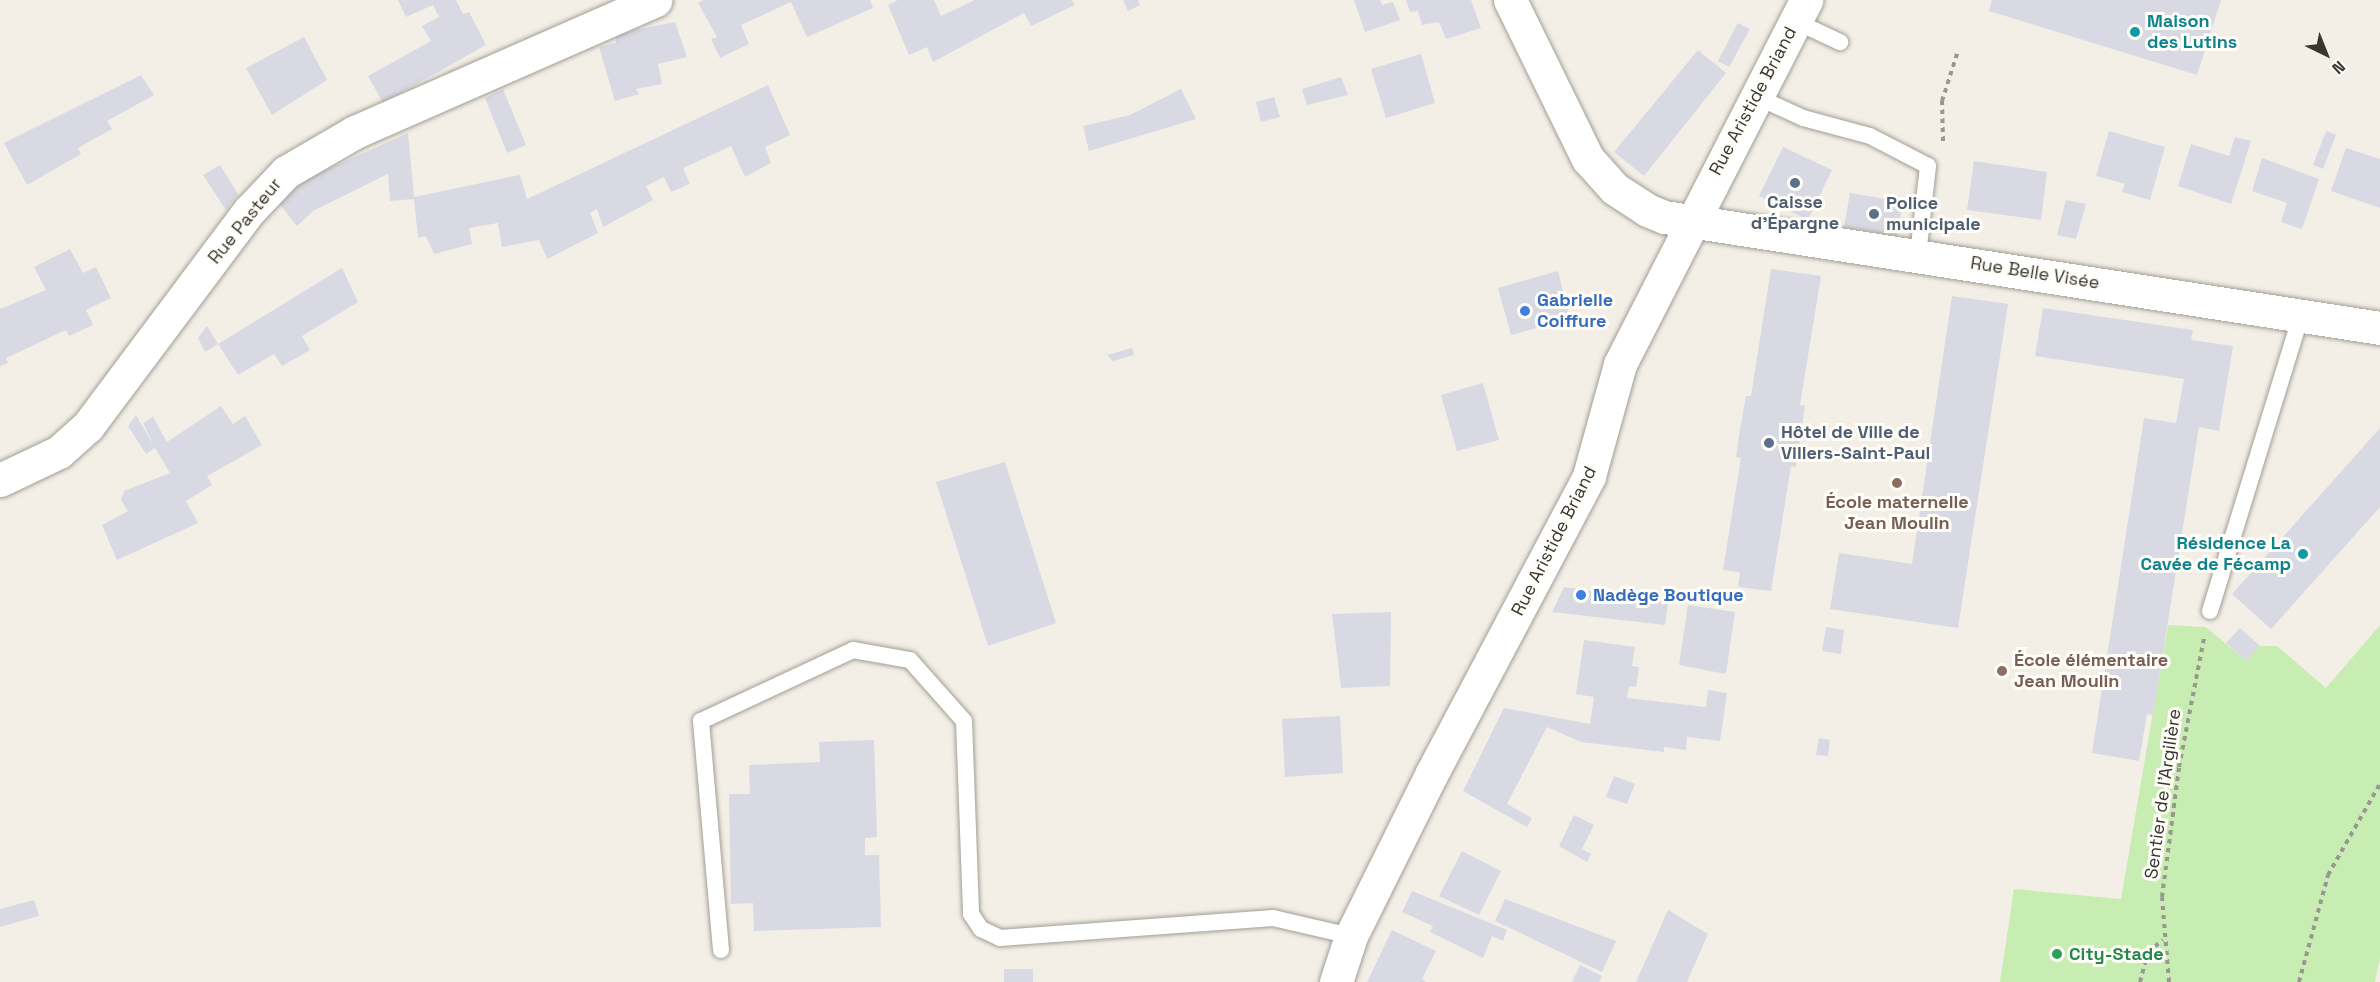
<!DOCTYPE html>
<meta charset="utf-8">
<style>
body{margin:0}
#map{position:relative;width:2380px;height:982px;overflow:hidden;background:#f3efe6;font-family:"Space Grotesk",sans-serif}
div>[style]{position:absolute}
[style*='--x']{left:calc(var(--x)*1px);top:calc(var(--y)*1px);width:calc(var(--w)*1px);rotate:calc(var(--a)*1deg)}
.green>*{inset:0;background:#c8edb2}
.building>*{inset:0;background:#d9d9e3}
.path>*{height:4px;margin-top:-2px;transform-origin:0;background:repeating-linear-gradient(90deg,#9a9791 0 4.5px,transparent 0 9px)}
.roads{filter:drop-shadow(0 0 2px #a29e95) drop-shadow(0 0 2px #a29e95)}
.lane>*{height:16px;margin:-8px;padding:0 8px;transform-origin:8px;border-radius:8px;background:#fff}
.street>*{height:33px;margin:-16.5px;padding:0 16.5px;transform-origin:16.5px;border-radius:16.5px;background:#fff}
.dots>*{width:16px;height:16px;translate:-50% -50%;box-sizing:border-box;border:3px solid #fffdf7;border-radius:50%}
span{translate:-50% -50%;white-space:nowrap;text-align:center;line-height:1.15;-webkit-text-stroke:6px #fffdf7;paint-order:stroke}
.culture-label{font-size:18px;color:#0d838f;font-weight:700}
.left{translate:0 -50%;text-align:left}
.right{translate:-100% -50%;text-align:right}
.street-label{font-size:18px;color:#373632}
.service-label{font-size:18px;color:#4e5e75;font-weight:700}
.shop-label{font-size:18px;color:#366cbe;font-weight:700}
.education-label{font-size:18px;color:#785e54;font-weight:700}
.leisure-label{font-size:18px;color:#27864d;font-weight:700}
.north{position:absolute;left:2296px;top:24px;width:60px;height:60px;-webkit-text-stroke:4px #fffdf7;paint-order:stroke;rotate:137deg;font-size:16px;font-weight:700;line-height:24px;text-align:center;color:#373632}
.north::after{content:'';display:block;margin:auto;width:21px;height:27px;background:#373632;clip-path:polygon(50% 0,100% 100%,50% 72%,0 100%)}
</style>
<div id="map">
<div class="green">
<i style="clip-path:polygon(2168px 625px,2206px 627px,2246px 661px,2260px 646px,2277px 646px,2326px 688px,2380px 625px,2380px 957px,2375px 982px,2000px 982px,2014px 889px,2121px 899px)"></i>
</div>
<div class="building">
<i style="clip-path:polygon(398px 0,456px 0,463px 14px,469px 12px,486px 45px,383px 103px,368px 76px,431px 41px,422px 26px,439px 17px,433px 5px,406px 17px)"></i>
<i style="clip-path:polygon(704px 0,870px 0,873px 8px,807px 37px,791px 2px,741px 25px,749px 44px,720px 58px,711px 39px,717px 37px,698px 3px)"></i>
<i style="clip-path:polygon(898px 0,934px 0,941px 16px,975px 0,1072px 0,1075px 5px,1031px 26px,1024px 13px,933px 62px,927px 47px,909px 55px,888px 5px)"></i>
<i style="clip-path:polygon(1123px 0,1138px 0,1140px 5px,1128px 11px)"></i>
<i style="clip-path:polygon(1354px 0,1380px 0,1382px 5px,1393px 2px,1400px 20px,1365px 32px)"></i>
<i style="clip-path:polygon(1406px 0,1471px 0,1481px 28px,1446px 39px,1439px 22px,1422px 25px,1418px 11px,1410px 12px)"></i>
<i style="clip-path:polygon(1992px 0,2221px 0,2197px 75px,1989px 11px)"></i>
<i style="clip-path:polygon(675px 22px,687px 57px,658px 64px,662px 84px,636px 89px,639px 94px,615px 101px,599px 47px,616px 43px,615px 34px)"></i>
<i style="clip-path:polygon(1738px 23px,1750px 29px,1729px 67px,1718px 61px)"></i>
<i style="clip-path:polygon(304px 37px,327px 80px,272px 115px,246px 68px)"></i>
<i style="clip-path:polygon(1698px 50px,1726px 73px,1644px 176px,1614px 152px)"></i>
<i style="clip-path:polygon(1421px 54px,1435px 103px,1386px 118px,1371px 69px)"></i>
<i style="clip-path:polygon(141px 75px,154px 95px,107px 121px,112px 129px,78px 148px,81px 154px,27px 185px,4px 143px)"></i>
<i style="clip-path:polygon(1341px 77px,1348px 95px,1307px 105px,1302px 89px)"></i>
<i style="clip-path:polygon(768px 85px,790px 135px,765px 147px,771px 163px,745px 177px,731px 146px,683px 168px,690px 184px,671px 192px,664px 177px,646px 186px,653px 200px,603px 227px,597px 209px,590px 213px,598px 233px,547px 259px,539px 240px,502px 247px,498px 223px,469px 228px,472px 244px,434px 254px,426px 236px,418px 238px,414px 199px,390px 201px,388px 174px,313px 211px,297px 226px,278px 202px,299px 182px,408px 133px,414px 197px,520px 175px,527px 199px)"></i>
<i style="clip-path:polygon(503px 89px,526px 145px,507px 153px,485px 98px)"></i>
<i style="clip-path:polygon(1181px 89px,1196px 119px,1089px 151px,1083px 126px,1130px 115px)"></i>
<i style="clip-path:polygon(1274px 97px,1280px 117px,1261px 122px,1256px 102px)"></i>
<i style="clip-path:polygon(2109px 131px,2165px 147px,2150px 200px,2122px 192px,2125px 184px,2096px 176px)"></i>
<i style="clip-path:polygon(2326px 131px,2336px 135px,2323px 169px,2313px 165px)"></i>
<i style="clip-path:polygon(2235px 137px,2251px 141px,2231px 204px,2178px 186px,2191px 144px,2229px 156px)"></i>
<i style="clip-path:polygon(1783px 147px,1832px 170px,1808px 220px,1759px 196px)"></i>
<i style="clip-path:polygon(2346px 148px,2380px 159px,2380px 208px,2331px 191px)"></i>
<i style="clip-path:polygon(2262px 158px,2319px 179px,2302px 229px,2281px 222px,2287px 203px,2252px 191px)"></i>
<i style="clip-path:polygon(1974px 161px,2047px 172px,2041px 220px,1967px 210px)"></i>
<i style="clip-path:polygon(220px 165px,238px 194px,226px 210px,203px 175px)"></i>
<i style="clip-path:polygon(1850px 193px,1903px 202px,1897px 236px,1844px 227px)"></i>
<i style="clip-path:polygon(2066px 200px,2086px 204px,2076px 239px,2057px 235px)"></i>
<i style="clip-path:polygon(70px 249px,83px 273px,96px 267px,111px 298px,86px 310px,93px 325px,69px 336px,66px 330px,6px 358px,8px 363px,0 366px,0 309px,46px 290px,34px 267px)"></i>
<i style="clip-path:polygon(342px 268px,358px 302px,302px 336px,310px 350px,282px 366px,274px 354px,238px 375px,218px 344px)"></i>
<i style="clip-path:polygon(1771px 269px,1821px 276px,1800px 405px,1805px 406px,1796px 467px,1791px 466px,1771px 591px,1738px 587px,1740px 572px,1723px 570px,1741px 458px,1736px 457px,1740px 429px,1746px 396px,1751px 396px)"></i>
<i style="clip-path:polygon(1558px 271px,1570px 319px,1511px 335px,1498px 288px)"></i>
<i style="clip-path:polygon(1952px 296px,2008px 304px,1958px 628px,1830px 609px,1839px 553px,1912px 564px)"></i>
<i style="clip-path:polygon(2043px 308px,2193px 330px,2191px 340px,2233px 346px,2219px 431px,2199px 427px,2153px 715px,2147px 714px,2139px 761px,2092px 753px,2144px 418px,2176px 423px,2184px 379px,2035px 356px)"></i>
<i style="clip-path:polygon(207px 326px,218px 344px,205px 352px,198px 338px)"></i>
<i style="clip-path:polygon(1132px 348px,1134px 355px,1113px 361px,1107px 355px)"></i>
<i style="clip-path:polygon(1483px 383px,1499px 440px,1457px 451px,1441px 395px)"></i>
<i style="clip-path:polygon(221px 406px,233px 424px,245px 416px,262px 445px,207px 476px,212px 485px,186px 501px,198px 523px,117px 560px,102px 525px,128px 511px,121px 500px,124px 491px,170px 473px,155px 448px,146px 454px,128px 426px,136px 415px,154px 446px,143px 423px,153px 417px,167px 442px)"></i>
<i style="clip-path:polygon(2380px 428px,2380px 507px,2271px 629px,2232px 594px)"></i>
<i style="clip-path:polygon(1005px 462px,1056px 623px,988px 646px,936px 482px)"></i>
<i style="clip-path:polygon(1564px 587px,1668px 602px,1665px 625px,1552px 612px)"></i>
<i style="clip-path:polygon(1688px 605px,1735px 612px,1726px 674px,1679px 665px)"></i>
<i style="clip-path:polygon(1391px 612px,1390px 686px,1341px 688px,1332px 614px)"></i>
<i style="clip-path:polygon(1826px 627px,1844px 630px,1841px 654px,1822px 651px)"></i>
<i style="clip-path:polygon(2240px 628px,2260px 646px,2246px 661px,2226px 643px)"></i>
<i style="clip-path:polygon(1584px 640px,1635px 647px,1632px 666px,1639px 667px,1636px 687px,1629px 686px,1627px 698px,1706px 707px,1708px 690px,1727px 693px,1720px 741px,1687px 737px,1686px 750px,1664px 747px,1664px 752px,1581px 742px,1547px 727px,1507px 804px,1532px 818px,1527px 827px,1463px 791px,1504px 708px,1590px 724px,1594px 697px,1576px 694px)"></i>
<i style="clip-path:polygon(1340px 716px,1343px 773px,1285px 777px,1282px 719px)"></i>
<i style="clip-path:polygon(1819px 738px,1830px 740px,1828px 756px,1816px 755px)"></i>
<i style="clip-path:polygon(874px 740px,877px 837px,865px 838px,865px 855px,879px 855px,881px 927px,754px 931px,753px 903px,731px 904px,729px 794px,750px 794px,749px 765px,820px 762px,819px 742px)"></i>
<i style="clip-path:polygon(1614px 776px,1635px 784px,1627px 804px,1606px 797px)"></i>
<i style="clip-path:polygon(1574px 815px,1594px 825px,1582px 849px,1591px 854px,1587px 862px,1559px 846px)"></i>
<i style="clip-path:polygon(1462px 851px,1501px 871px,1479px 915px,1439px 896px)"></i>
<i style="clip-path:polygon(1412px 891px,1507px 930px,1503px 941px,1492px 936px,1483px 958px,1430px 932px,1433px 926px,1402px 912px)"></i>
<i style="clip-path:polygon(1505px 899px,1616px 941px,1602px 972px,1495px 921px)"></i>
<i style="clip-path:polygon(34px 900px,39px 916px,0 927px,0 909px)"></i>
<i style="clip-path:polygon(1668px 910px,1708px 934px,1687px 982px,1636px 982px)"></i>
<i style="clip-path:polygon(1392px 930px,1436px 951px,1422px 979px,1426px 982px,1367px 982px)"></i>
<i style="clip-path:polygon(1580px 965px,1602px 976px,1599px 982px,1572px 982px)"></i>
<i style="clip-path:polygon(1004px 969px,1033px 969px,1033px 982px,1004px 982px)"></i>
</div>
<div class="path">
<i style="--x:1943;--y:141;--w:40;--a:-91.4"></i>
<i style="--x:1942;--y:101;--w:52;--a:-72.3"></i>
<i style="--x:2140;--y:982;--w:31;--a:-75"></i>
<i style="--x:2148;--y:952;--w:19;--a:-39"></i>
<i style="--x:2169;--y:982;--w:85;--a:-94.7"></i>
<i style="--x:2162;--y:897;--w:131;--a:-82.5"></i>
<i style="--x:2179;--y:767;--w:131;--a:-79"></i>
<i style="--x:2299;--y:982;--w:111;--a:-74.8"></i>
<i style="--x:2328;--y:875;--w:105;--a:-60.3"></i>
</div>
<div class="roads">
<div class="lane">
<i style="--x:1795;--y:21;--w:50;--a:25"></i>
<i style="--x:1755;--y:96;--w:53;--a:24.6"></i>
<i style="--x:1803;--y:118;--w:69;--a:15"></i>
<i style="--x:1870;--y:136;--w:65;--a:27.3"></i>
<i style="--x:1928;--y:166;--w:90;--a:96.4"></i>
<i style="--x:2210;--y:611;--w:310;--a:-72.9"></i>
<i style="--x:721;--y:950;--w:230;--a:-95"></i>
<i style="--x:701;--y:721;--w:168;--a:-25"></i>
<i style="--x:853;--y:650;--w:58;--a:10"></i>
<i style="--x:910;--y:660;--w:81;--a:48.5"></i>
<i style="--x:964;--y:721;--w:193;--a:87.9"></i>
<i style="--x:971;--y:914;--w:18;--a:56"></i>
<i style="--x:981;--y:929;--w:21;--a:25"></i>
<i style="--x:1000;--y:938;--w:274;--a:-4.2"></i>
<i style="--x:1273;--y:918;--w:80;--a:13"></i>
</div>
<div class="street">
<i style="--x:1510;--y:0;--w:177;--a:63.9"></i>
<i style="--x:1588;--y:159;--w:40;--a:48"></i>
<i style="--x:1615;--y:189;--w:38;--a:33"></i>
<i style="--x:1647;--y:210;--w:18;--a:22"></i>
<i style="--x:1664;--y:217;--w:725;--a:8.81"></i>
<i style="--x:0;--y:480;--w:65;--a:-25.4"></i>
<i style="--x:59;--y:452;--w:39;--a:-42"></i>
<i style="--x:88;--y:426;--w:269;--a:-53.2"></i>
<i style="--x:249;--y:211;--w:54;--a:-46.5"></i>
<i style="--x:286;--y:172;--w:80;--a:-30.1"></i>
<i style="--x:355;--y:132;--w:328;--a:-23.7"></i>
<i style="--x:1336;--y:982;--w:48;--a:-71.9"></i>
<i style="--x:1351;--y:936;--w:182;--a:-63.6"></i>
<i style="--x:1432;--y:773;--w:336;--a:-62.1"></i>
<i style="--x:1589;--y:476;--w:116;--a:-74.5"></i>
<i style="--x:1620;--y:364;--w:409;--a:-62.9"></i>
</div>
</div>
<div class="dots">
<i style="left:2135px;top:32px;background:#0f9aa8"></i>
<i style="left:1795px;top:183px;background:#5c6f8a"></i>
<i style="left:1874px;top:214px;background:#5c6f8a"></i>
<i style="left:1525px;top:311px;background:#3f7fe0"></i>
<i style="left:1769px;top:443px;background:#5c6f8a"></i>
<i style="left:1897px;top:483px;background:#8d6e63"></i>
<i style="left:2303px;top:554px;background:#0f9aa8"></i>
<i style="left:1581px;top:595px;background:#3f7fe0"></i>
<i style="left:2002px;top:671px;background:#8d6e63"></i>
<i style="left:2057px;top:954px;background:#2e9e5b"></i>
</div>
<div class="culture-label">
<span class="left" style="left:2147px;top:32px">Maison<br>des Lutins</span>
<span class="right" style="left:2291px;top:554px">Résidence La<br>Cavée de Fécamp</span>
</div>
<div class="street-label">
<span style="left:1753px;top:101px;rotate:-62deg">Rue Aristide Briand</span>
<span style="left:245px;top:221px;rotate:-51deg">Rue Pasteur</span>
<span style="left:2035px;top:273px;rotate:9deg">Rue Belle Visée</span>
<span style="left:1554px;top:541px;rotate:-63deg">Rue Aristide Briand</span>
<span style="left:2163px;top:794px;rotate:-82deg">Sentier de l'Argilière</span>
</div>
<div class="service-label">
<span style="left:1795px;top:213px">Caisse<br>d'Épargne</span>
<span class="left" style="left:1886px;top:214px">Police<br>municipale</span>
<span class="left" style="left:1781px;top:443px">Hôtel de Ville de<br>Villers-Saint-Paul</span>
</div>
<div class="shop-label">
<span class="left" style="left:1537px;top:311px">Gabrielle<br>Coiffure</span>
<span class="left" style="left:1593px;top:595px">Nadège Boutique</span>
</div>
<div class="education-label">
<span style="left:1897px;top:513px">École maternelle<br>Jean Moulin</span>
<span class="left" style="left:2014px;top:671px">École élémentaire<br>Jean Moulin</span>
</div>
<div class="leisure-label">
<span class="left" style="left:2069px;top:954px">City-Stade</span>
</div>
<div class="north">N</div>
</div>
